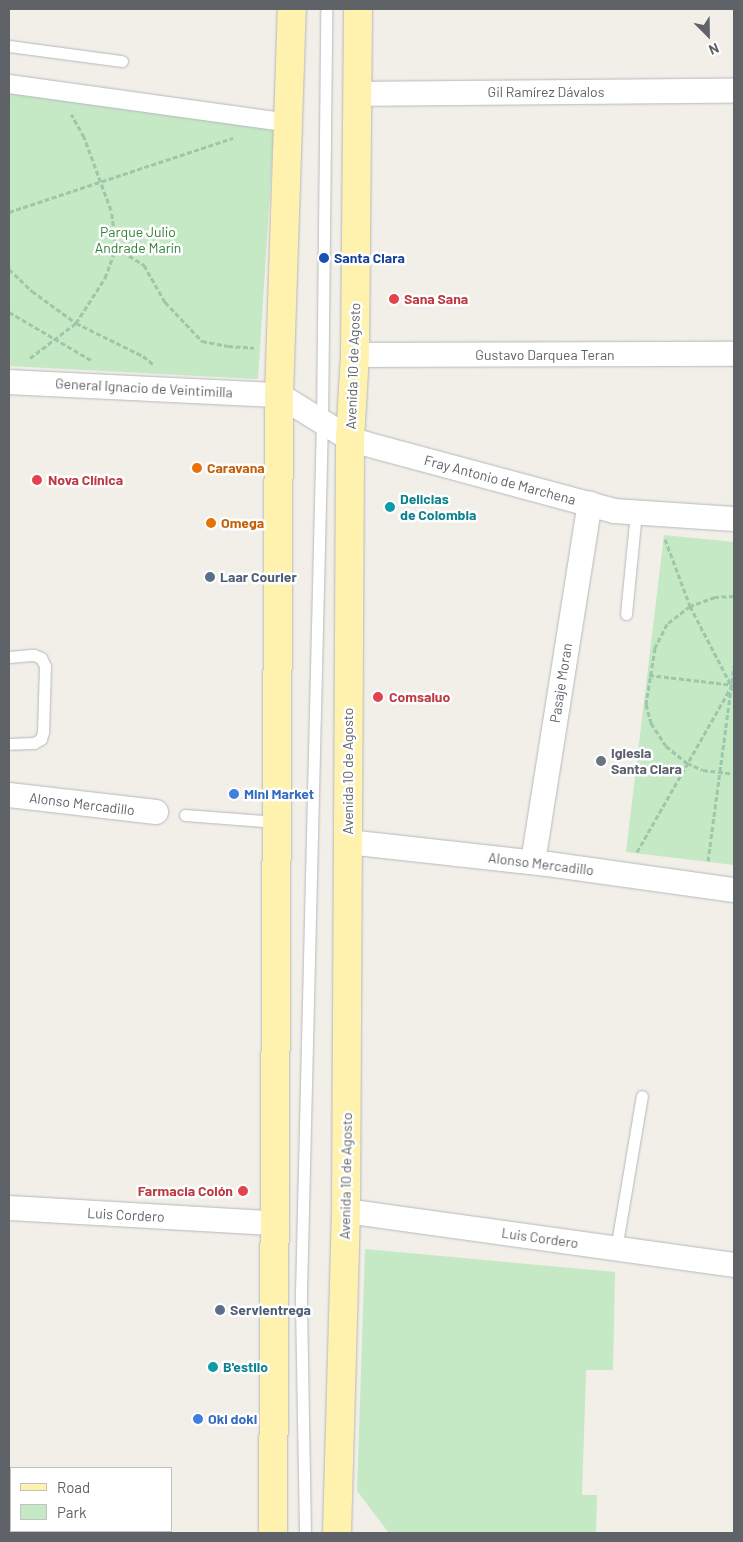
<!DOCTYPE html>
<meta charset="utf-8">
<style>
body{margin:0}
#map{position:relative;width:743px;height:1542px;overflow:hidden;background:#f1efe8;font-family:Barlow,sans-serif}
div>[style]{position:absolute}
[style*='--x']{left:calc(var(--x)*1px);top:calc(var(--y)*1px);width:calc(var(--w)*1px);rotate:calc(var(--a)*1deg)}
.green>*{inset:0;background:#c5e8c5}
.path>*{height:3px;margin-top:-1.5px;transform-origin:0;background:repeating-linear-gradient(90deg,#9cc7a9 0 5px,transparent 0 7.5px)}
.roads{filter:drop-shadow(0 0 1px #b5b8bc) drop-shadow(0 0 1px #b5b8bc)}
.service>*{height:11px;margin:-5.5px;padding:0 5.5px;transform-origin:5.5px;border-radius:5.5px;background:#fff}
.pedestrian>*{height:18px;margin:-9px;padding:0 9px;transform-origin:9px;border-radius:9px;background:#fff}
.minor>*{height:24px;margin:-12px;padding:0 12px;transform-origin:12px;border-radius:12px;background:#fff}
.primary>*{height:28px;margin:-14px;padding:0 14px;transform-origin:14px;border-radius:14px;background:#fff2af}
.dots>*{width:14px;height:14px;translate:-50% -50%;box-sizing:border-box;border:2px solid #fff;border-radius:50%}
span{translate:-50% -50%;white-space:nowrap;text-align:center;line-height:1.15;-webkit-text-stroke:5px #fff;paint-order:stroke}
.street-label{font-size:14px;color:#5f6368}
.park-label{font-size:14px;color:#348238}
.transit-label{font-size:14px;color:#164399;font-weight:700}
.left{translate:0 -50%;text-align:left}
.health-label{font-size:14px;color:#be3a42;font-weight:700}
.right{translate:-100% -50%;text-align:right}
.food-label{font-size:14px;color:#c56008;font-weight:700}
.culture-label{font-size:14px;color:#0d838f;font-weight:700}
.service-label{font-size:14px;color:#4e5e75;font-weight:700}
.worship-label{font-size:14px;color:#5b616d;font-weight:700}
.shop-label{font-size:14px;color:#366cbe;font-weight:700}
.frame{position:absolute;inset:0;border:10px solid #5f6368;pointer-events:none}
.legend{position:absolute;left:10px;top:1467px;width:162px;height:65px;box-sizing:border-box;background:#fff;border:1px solid #bfc1c3;margin:0;padding:6px 9px;list-style:none;font-size:15px;color:#5f6368}
.legend li{display:flex;align-items:center;gap:10px;height:25px}
.legend b{width:25px;border:1px solid #bfc1c3}
.north{position:absolute;left:683px;top:10px;width:50px;height:50px;-webkit-text-stroke:4px #fff;paint-order:stroke;rotate:157deg;font-size:14px;font-weight:700;line-height:20px;text-align:center;color:#5f6368}
.north::after{content:'';display:block;margin:auto;width:18px;height:22px;background:#5f6368;clip-path:polygon(50% 0,100% 100%,50% 72%,0 100%)}
</style>
<div id="map">
<div class="green">
<i style="clip-path:polygon(9px 84px,274px 129px,258px 379px,9px 366px)"></i>
<i style="clip-path:polygon(664px 535px,734px 542px,734px 865px,626px 852px)"></i>
<i style="clip-path:polygon(365px 1249px,615px 1272px,613px 1370px,586px 1370px,582px 1495px,597px 1495px,596px 1533px,389px 1533px,357px 1491px)"></i>
</div>
<div class="path">
<i style="--x:9;--y:212;--w:236;--a:-18.3"></i>
<i style="--x:116;--y:248;--w:33;--a:31"></i>
<i style="--x:144;--y:265;--w:43;--a:60.4"></i>
<i style="--x:165;--y:302;--w:54;--a:46.5"></i>
<i style="--x:202;--y:341;--w:26;--a:11"></i>
<i style="--x:228;--y:346;--w:26;--a:4"></i>
<i style="--x:9;--y:269;--w:32;--a:44"></i>
<i style="--x:32;--y:291;--w:54;--a:36"></i>
<i style="--x:76;--y:323;--w:75;--a:26.2"></i>
<i style="--x:143;--y:356;--w:13;--a:39"></i>
<i style="--x:9;--y:312;--w:95;--a:30.3"></i>
<i style="--x:30;--y:358;--w:58;--a:-37.3"></i>
<i style="--x:76;--y:323;--w:54;--a:-57.2"></i>
<i style="--x:105;--y:278;--w:32;--a:-70"></i>
<i style="--x:116;--y:248;--w:38;--a:-97"></i>
<i style="--x:111;--y:210;--w:78;--a:-110.3"></i>
<i style="--x:84;--y:137;--w:26;--a:-119"></i>
<i style="--x:665;--y:539;--w:72;--a:69.5"></i>
<i style="--x:690;--y:606;--w:96;--a:62.6"></i>
<i style="--x:734;--y:596;--w:19;--a:177"></i>
<i style="--x:715;--y:597;--w:27;--a:160"></i>
<i style="--x:690;--y:606;--w:29;--a:142"></i>
<i style="--x:667;--y:624;--w:27;--a:117"></i>
<i style="--x:655;--y:648;--w:57;--a:99.1"></i>
<i style="--x:646;--y:704;--w:20;--a:75"></i>
<i style="--x:651;--y:723;--w:27;--a:57"></i>
<i style="--x:666;--y:746;--w:27;--a:39"></i>
<i style="--x:687;--y:763;--w:17;--a:24"></i>
<i style="--x:703;--y:770;--w:31;--a:7"></i>
<i style="--x:649;--y:675;--w:86;--a:6.7"></i>
<i style="--x:637;--y:852;--w:196;--a:-60.3"></i>
<i style="--x:708;--y:861;--w:197;--a:-82.4"></i>
</div>
<div class="roads">
<div class="service">
<i style="--x:9;--y:46;--w:114;--a:7.6"></i>
<i style="--x:626;--y:614;--w:102;--a:-84.4"></i>
<i style="--x:9;--y:657;--w:25;--a:-5"></i>
<i style="--x:34;--y:655;--w:8;--a:23"></i>
<i style="--x:41;--y:658;--w:9;--a:63"></i>
<i style="--x:45;--y:666;--w:66;--a:91.7"></i>
<i style="--x:43;--y:732;--w:7;--a:106"></i>
<i style="--x:41;--y:739;--w:8;--a:150"></i>
<i style="--x:34;--y:743;--w:25;--a:178"></i>
<i style="--x:185;--y:815;--w:92;--a:4.4"></i>
<i style="--x:616;--y:1249;--w:155;--a:-80.4"></i>
<i style="--x:305;--y:1533;--w:241;--a:-91"></i>
<i style="--x:301;--y:1292;--w:869;--a:-88.62"></i>
<i style="--x:322;--y:423;--w:414;--a:-89.4"></i>
</div>
<div class="pedestrian">
<i style="--x:9;--y:84;--w:283;--a:7.9"></i>
</div>
<div class="minor">
<i style="--x:358;--y:94;--w:376;--a:-0.5"></i>
<i style="--x:355;--y:355;--w:379;--a:-0.2"></i>
<i style="--x:9;--y:382;--w:270;--a:2.8"></i>
<i style="--x:279;--y:395;--w:84;--a:31.8"></i>
<i style="--x:350;--y:439;--w:17;--a:17"></i>
<i style="--x:366;--y:444;--w:257;--a:15.1"></i>
<i style="--x:614;--y:511;--w:120;--a:3.8"></i>
<i style="--x:9;--y:795;--w:148;--a:6.6"></i>
<i style="--x:348;--y:842;--w:201;--a:6.3"></i>
<i style="--x:548;--y:864;--w:188;--a:8"></i>
<i style="--x:533;--y:862;--w:363;--a:-81"></i>
<i style="--x:9;--y:1208;--w:264;--a:3.3"></i>
<i style="--x:346;--y:1211;--w:392;--a:7.9"></i>
</div>
<div class="primary">
<i style="--x:273;--y:1533;--w:1138;--a:-89.7"></i>
<i style="--x:279;--y:395;--w:386;--a:-88.1"></i>
<i style="--x:337;--y:1533;--w:322;--a:-88.4"></i>
<i style="--x:346;--y:1211;--w:772;--a:-89.7"></i>
<i style="--x:350;--y:439;--w:84;--a:-86.6"></i>
<i style="--x:355;--y:355;--w:346;--a:-89.5"></i>
</div>
</div>
<div class="dots">
<i style="left:324px;top:258px;background:#1a4fb4"></i>
<i style="left:394px;top:299px;background:#e0444e"></i>
<i style="left:197px;top:468px;background:#e8710a"></i>
<i style="left:37px;top:480px;background:#e0444e"></i>
<i style="left:390px;top:507px;background:#0f9aa8"></i>
<i style="left:211px;top:523px;background:#e8710a"></i>
<i style="left:210px;top:577px;background:#5c6f8a"></i>
<i style="left:378px;top:697px;background:#e0444e"></i>
<i style="left:601px;top:761px;background:#6b7280"></i>
<i style="left:234px;top:794px;background:#3f7fe0"></i>
<i style="left:243px;top:1191px;background:#e0444e"></i>
<i style="left:220px;top:1310px;background:#5c6f8a"></i>
<i style="left:213px;top:1367px;background:#0f9aa8"></i>
<i style="left:198px;top:1419px;background:#3f7fe0"></i>
</div>
<div class="street-label">
<span style="left:546px;top:92px">Gil Ramírez Dávalos</span>
<span style="left:545px;top:355px">Gustavo Darquea Teran</span>
<span style="left:353px;top:366px;rotate:-88deg">Avenida 10 de Agosto</span>
<span style="left:144px;top:388px;rotate:3deg">General Ignacio de Veintimilla</span>
<span style="left:500px;top:480px;rotate:15deg">Fray Antonio de Marchena</span>
<span style="left:561px;top:683px;rotate:-81deg">Pasaje Moran</span>
<span style="left:348px;top:771px;rotate:-90deg">Avenida 10 de Agosto</span>
<span style="left:82px;top:804px;rotate:7deg">Alonso Mercadillo</span>
<span style="left:541px;top:864px;rotate:7deg">Alonso Mercadillo</span>
<span style="left:346px;top:1176px;rotate:-89deg">Avenida 10 de Agosto</span>
<span style="left:126px;top:1215px;rotate:3deg">Luis Cordero</span>
<span style="left:540px;top:1238px;rotate:8deg">Luis Cordero</span>
</div>
<div class="park-label">
<span style="left:138px;top:240px">Parque Julio<br>Andrade Marín</span>
</div>
<div class="transit-label">
<span class="left" style="left:334px;top:258px">Santa Clara</span>
</div>
<div class="health-label">
<span class="left" style="left:404px;top:299px">Sana Sana</span>
<span class="left" style="left:48px;top:480px">Nova Clínica</span>
<span class="left" style="left:389px;top:697px">Comsaluo</span>
<span class="right" style="left:233px;top:1191px">Farmacia Colón</span>
</div>
<div class="food-label">
<span class="left" style="left:207px;top:468px">Caravana</span>
<span class="left" style="left:221px;top:523px">Omega</span>
</div>
<div class="culture-label">
<span class="left" style="left:400px;top:507px">Delicias<br>de Colombia</span>
<span class="left" style="left:223px;top:1367px">B'estilo</span>
</div>
<div class="service-label">
<span class="left" style="left:220px;top:577px">Laar Courier</span>
<span class="left" style="left:230px;top:1310px">Servientrega</span>
</div>
<div class="worship-label">
<span class="left" style="left:611px;top:761px">Iglesia<br>Santa Clara</span>
</div>
<div class="shop-label">
<span class="left" style="left:244px;top:794px">Mini Market</span>
<span class="left" style="left:208px;top:1419px">Oki doki</span>
</div>
<div class="frame"></div>
<ul class="legend">
<li><b style="height:6px;background:#fff2af"></b>Road</li>
<li><b style="height:14px;background:#c5e8c5"></b>Park</li>
</ul>
<div class="north">N</div>
</div>
